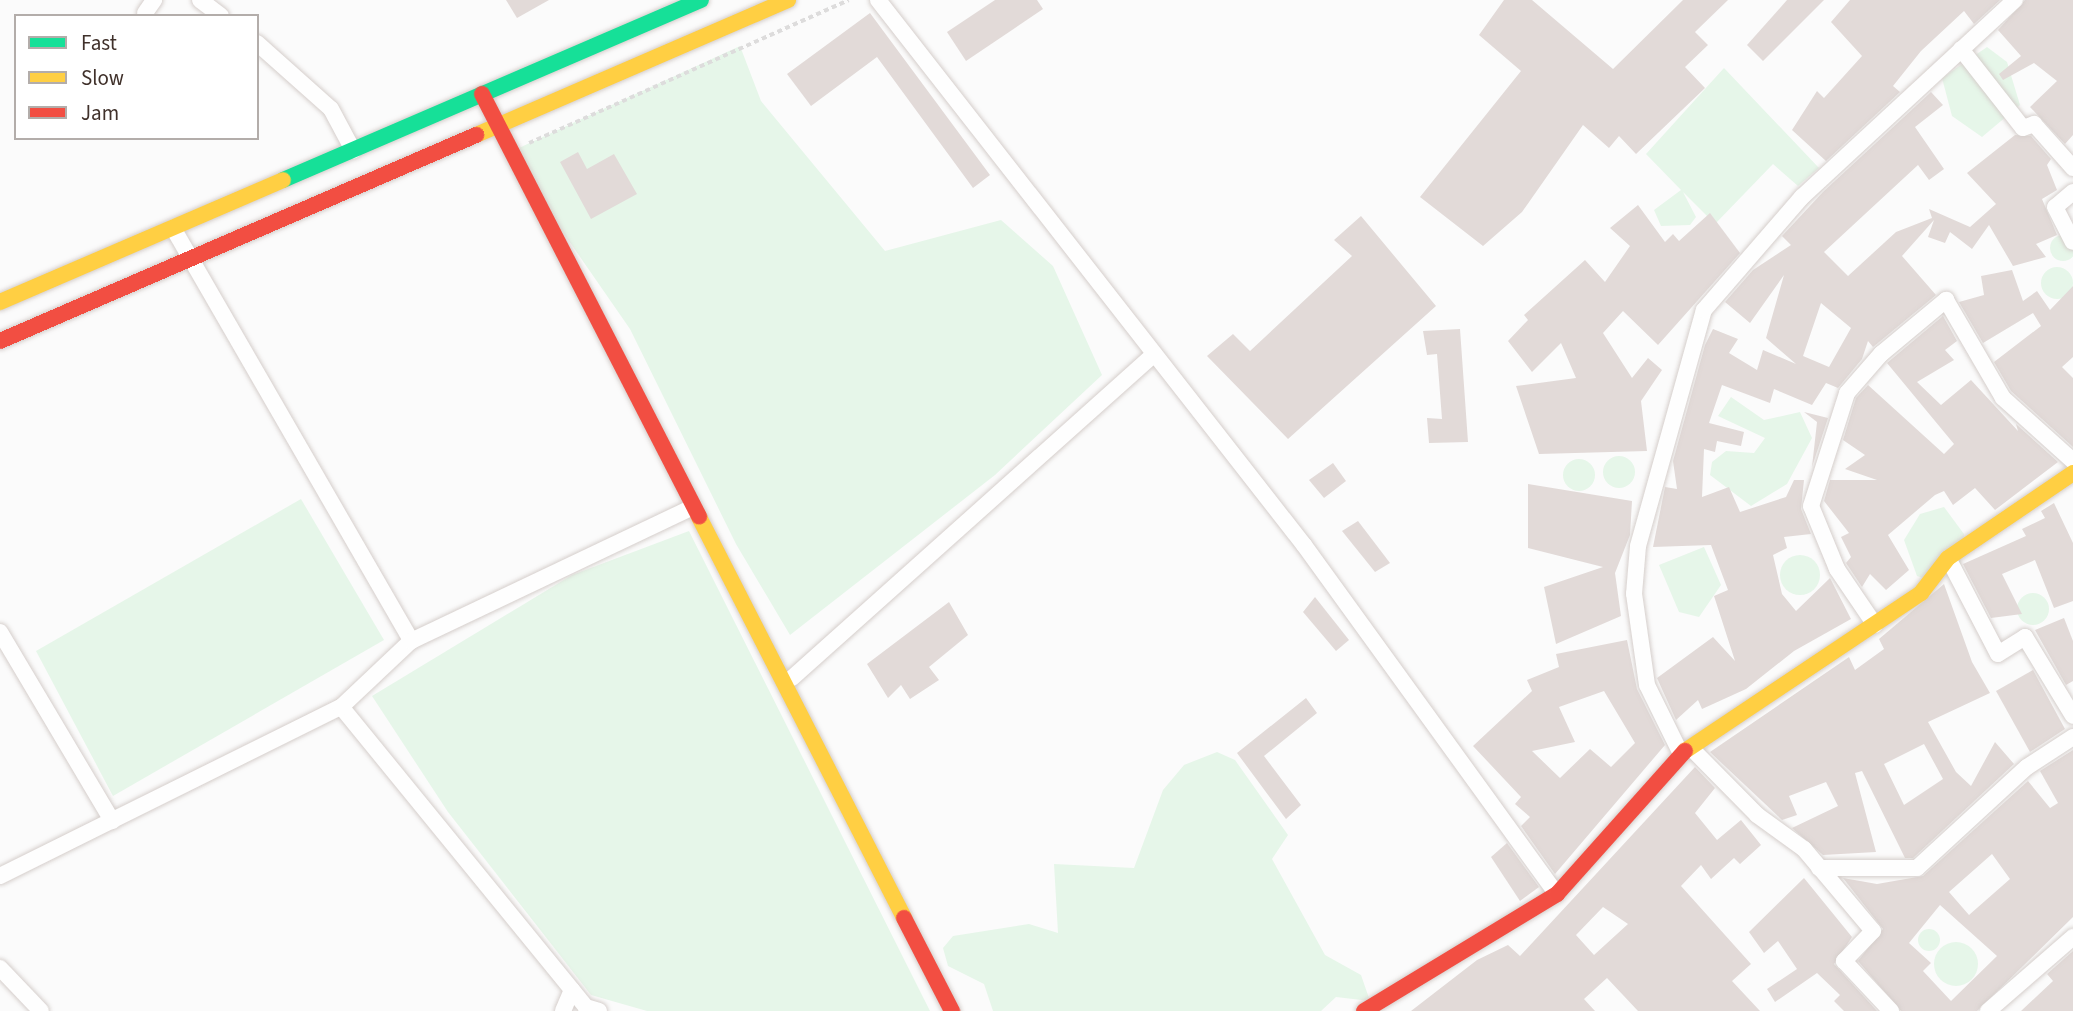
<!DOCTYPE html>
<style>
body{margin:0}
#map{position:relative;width:2073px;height:1011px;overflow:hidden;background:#fbfbfb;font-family:"Source Sans 3",sans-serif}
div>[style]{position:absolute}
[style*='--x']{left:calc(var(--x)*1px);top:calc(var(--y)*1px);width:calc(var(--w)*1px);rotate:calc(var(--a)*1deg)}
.green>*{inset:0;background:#e6f6e9}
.round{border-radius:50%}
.building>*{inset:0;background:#e2dad8}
.path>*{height:3.5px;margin-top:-1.75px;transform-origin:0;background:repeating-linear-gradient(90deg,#dddcdc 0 5px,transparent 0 8.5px)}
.roads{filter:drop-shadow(0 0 2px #d5cecb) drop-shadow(0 0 2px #d5cecb)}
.street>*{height:16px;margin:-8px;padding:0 8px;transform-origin:8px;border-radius:8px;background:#fefefe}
.fast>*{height:16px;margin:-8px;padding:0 8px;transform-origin:8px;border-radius:8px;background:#16e098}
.slow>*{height:16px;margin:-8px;padding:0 8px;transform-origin:8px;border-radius:8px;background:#ffcf43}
.jam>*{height:16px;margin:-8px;padding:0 8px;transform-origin:8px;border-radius:8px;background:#f24e42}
span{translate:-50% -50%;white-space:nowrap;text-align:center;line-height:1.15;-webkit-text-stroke:5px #fff;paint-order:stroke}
.legend{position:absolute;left:14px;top:14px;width:245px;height:126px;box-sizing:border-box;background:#fff;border:2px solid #b3adaa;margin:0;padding:9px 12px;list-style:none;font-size:21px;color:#40312b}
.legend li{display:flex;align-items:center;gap:14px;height:35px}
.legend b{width:35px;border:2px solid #b3adaa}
</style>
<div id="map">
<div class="green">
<i style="clip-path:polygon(740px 46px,761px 101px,885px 251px,1001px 220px,1053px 266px,1102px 375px,995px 475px,790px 635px,736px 544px,630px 329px,508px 153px)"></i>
<i style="clip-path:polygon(1987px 47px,2007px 62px,2020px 105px,1982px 137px,1952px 116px,1942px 78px)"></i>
<i style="clip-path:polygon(1724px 68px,1819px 168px,1798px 186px,1773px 164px,1715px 224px,1683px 192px,1696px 217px,1690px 225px,1661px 226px,1654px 210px,1681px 190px,1646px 154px)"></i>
<i class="round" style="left:2050px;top:235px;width:26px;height:26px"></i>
<i class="round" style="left:2041px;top:267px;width:32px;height:32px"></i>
<i style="clip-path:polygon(1731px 397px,1764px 420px,1800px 412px,1812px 438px,1787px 484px,1751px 506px,1710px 475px,1712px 462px,1726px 451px,1754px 453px,1765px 438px,1718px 416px)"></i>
<i class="round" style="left:1603px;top:456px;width:32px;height:32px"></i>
<i class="round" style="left:1563px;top:459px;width:32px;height:32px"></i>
<i style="clip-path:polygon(301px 499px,384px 640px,113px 796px,36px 651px)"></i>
<i style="clip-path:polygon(1944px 507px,1964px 534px,1960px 567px,1933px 581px,1917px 576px,1904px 540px,1920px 514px)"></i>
<i style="clip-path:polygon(689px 531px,930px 1011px,647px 1011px,591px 995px,448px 812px,372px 696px,572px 575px)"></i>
<i style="clip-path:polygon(1704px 547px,1721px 585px,1699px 617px,1679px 612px,1659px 565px)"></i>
<i class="round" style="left:1780px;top:555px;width:40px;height:40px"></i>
<i class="round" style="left:2017px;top:593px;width:32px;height:32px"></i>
<i style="clip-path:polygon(1217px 752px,1235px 760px,1288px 835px,1272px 859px,1325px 955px,1361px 975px,1370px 1001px,1336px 997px,1321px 1011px,993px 1011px,984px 984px,948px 966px,943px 948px,953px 936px,1029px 924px,1058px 933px,1054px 864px,1134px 868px,1163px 790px,1184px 765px)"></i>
<i class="round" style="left:1918px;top:929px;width:22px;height:22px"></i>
<i class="round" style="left:1934px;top:942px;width:44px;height:44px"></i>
</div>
<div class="building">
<i style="clip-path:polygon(506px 0,549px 0,517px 18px)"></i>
<i style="clip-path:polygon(995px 0,1037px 0,1043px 9px,966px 61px,947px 32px)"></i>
<i style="clip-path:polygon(1504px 0,1532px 0,1613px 69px,1683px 0,1728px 0,1695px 32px,1708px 45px,1685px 67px,1705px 88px,1636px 154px,1619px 136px,1609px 148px,1583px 125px,1522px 212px,1483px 246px,1420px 197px,1521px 71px,1479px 35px)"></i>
<i style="clip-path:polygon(1787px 0,1824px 0,1763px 61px,1747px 45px)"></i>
<i style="clip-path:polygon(1850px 0,2000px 0,1974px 24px,1964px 11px,1921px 51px,1893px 86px,1900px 92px,1826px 161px,1792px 130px,1817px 91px,1824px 98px,1862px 56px,1831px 22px)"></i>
<i style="clip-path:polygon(2025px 0,2073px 0,2073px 135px,2065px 144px,2030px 107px,2057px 81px,2034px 63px,2003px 80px,1999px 74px,2021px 56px,1998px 30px)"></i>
<i style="clip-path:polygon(870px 13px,990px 175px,973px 188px,877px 57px,811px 106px,787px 74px)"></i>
<i style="clip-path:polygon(evenodd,1931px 92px,1943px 105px,1915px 127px,1944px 169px,1929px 180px,1918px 165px,1824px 252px,1848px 276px,1896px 232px,1932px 218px,1929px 209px,1970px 227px,1996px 204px,1967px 173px,2015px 135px,2031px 136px,2051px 159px,2047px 165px,2057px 190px,2042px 199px,2057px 235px,2036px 244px,2046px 257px,2013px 266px,1989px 225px,1972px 249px,1950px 232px,1945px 243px,1928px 237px,1934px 220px,1902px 256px,1936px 295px,1873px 347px,1868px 341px,1862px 359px,1838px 388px,1826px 383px,1812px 405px,1774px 389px,1770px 403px,1722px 385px,1709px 423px,1744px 432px,1741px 446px,1717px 441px,1715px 452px,1704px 449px,1702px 497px,1729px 487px,1740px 512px,1786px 497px,1794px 480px,1804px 480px,1801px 509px,1811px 534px,1784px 537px,1787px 548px,1773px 555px,1782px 594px,1796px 611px,1830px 578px,1851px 619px,1794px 651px,1746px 689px,1702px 709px,1698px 700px,1676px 720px,1657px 678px,1713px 637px,1735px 661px,1714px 596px,1728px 590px,1711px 545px,1653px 547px,1665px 487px,1677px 489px,1673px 461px,1705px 345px,1713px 329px,1738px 339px,1729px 353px,1757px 370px,1763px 350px,1796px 364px,1766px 338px,1784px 275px,1750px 323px,1725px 302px,1753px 270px,1791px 245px,1782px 236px,1823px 192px,1931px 92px,1821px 303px,1851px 328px,1829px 367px,1803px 356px,1821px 303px)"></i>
<i style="clip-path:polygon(578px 152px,587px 169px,614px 154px,637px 194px,591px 219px,560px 162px)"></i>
<i style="clip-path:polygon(1638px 205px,1665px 242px,1673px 234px,1679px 241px,1710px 213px,1740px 253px,1658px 345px,1623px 311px,1603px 333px,1632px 378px,1648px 358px,1662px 370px,1641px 401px,1647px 451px,1539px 454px,1516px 386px,1576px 378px,1561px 343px,1532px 372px,1508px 341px,1528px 320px,1524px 315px,1585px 260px,1605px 282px,1630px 246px,1610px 228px)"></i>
<i style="clip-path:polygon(1361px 216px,1436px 306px,1288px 439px,1207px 356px,1233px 334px,1250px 351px,1352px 256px,1334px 240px)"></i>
<i style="clip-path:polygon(2012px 270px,2023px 301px,2037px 291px,2050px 310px,2073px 286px,2073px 357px,2062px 367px,2073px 378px,2073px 447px,2011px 391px,1994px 362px,2041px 326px,2033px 313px,1983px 343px,1959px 302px,1984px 295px,1981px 276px)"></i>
<i style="clip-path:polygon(1943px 316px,1957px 341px,1945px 350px,1954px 360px,1917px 382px,1941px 405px,1971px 380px,2018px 431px,2016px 424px,2058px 462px,1995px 510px,1975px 488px,1953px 505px,1944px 491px,1935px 495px,1888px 535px,1909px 570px,1886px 590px,1870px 574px,1862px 587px,1846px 563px,1851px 557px,1841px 537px,1849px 533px,1824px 501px,1830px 480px,1877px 480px,1845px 469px,1865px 455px,1843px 440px,1856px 398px,1868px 385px,1944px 454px,1954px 444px,1887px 363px)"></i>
<i style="clip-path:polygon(1460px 329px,1468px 442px,1429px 443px,1427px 418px,1442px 419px,1437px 354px,1427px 355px,1423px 331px)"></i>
<i style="clip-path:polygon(1804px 412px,1828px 418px,1812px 467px,1817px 422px)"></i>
<i style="clip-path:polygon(1333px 463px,1346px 481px,1324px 498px,1309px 480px)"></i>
<i style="clip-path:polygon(1528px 484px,1632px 501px,1630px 535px,1615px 573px,1621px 616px,1556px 644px,1544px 587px,1603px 567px,1528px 548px)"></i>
<i style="clip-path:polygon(2054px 503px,2073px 543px,2073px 601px,2054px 608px,2035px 560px,2002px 574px,2022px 614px,1991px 618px,1963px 564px,2026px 536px,2022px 529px,2045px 518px,2041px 511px)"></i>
<i style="clip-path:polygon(1358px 521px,1390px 563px,1375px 572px,1342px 531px)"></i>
<i style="clip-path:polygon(evenodd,1944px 584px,1972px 662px,1990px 693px,1928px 722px,1956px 772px,1971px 786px,1995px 742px,2014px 764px,1913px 858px,1905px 858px,1862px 771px,1855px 773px,1876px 852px,1823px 855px,1792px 828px,1838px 806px,1826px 782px,1789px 796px,1797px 815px,1782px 820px,1710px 752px,1849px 657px,1855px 670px,1884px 649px,1879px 639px,1944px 584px,1924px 744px,1943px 779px,1904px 805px,1884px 764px,1924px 744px)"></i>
<i style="clip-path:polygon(1315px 597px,1349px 640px,1336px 651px,1303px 612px)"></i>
<i style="clip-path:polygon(949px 602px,968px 635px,929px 667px,939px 680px,910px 699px,901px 685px,888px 698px,867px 664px)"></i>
<i style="clip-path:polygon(2064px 618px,2073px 641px,2073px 681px,2066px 685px,2035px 630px)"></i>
<i style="clip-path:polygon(evenodd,1627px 640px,1637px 689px,1665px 745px,1555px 874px,1521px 826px,1530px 817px,1515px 804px,1521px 797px,1473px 746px,1532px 691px,1527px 680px,1559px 667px,1556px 654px,1627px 640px,1604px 691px,1635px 743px,1611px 767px,1590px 749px,1560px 778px,1532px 751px,1575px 742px,1559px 707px,1604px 691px)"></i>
<i style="clip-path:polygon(2033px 670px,2065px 729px,2030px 752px,1996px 691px)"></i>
<i style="clip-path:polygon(1306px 698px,1317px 713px,1264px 756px,1301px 805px,1286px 819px,1237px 753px)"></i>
<i style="clip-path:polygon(evenodd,2073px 750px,2073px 917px,1977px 1011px,1901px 1011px,1858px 961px,1883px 929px,1843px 878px,1877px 884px,1923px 876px,2028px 781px,2050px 808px,2058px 803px,2040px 771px,2073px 750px,1992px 854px,2010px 879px,1969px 915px,1949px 892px,1992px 854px,2073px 750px,1940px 905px,1997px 956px,1951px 1001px,1923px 971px,1931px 963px,1909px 943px,1940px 905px)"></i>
<i style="clip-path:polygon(evenodd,1695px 767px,1715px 788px,1695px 813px,1717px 840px,1741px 820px,1761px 845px,1740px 864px,1734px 858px,1711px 879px,1701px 865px,1681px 886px,1751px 964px,1732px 981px,1760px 1011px,1638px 1011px,1607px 978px,1584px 999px,1595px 1011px,1411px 1011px,1477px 960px,1508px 945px,1520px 956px,1695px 767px,1603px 907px,1628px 924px,1594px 955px,1576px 935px,1603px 907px)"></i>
<i style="clip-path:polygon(1507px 843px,1539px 887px,1520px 901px,1491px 857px)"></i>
<i style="clip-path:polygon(1804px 878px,1852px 937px,1834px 964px,1877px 1011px,1844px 1011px,1834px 1001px,1840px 995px,1817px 973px,1775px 1002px,1767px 989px,1797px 969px,1778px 941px,1764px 953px,1749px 932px)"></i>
<i style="clip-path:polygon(2073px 951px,2073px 1011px,2021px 1011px,2053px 981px,2047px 974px)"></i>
</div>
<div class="path">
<i style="--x:529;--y:143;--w:350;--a:-24.1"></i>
</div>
<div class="roads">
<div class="street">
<i style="--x:200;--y:0;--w:26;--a:37"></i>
<i style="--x:878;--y:0;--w:692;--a:51.99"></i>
<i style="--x:1304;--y:545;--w:431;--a:54.1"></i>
<i style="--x:145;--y:13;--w:16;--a:-55"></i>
<i style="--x:257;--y:43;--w:99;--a:41.7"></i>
<i style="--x:331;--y:109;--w:47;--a:61.8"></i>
<i style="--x:1961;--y:49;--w:100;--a:51.9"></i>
<i style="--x:2023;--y:128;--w:12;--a:-20"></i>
<i style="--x:2034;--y:124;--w:59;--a:48.4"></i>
<i style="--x:2073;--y:192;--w:23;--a:140"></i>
<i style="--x:2055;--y:207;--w:39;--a:63"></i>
<i style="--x:173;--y:228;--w:477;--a:60"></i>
<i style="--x:1948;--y:558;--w:108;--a:62.5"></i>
<i style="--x:1998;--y:654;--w:32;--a:-32"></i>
<i style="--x:2025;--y:637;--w:92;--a:58.7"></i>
<i style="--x:1875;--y:625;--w:68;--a:-124.2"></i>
<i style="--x:1837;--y:569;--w:68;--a:-112.4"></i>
<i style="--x:1811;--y:506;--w:119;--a:-72.3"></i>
<i style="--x:1847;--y:393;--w:52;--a:-48.9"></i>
<i style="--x:1881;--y:354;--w:85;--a:-39.7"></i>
<i style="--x:1946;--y:300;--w:113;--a:59.8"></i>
<i style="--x:2003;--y:398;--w:94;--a:42"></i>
<i style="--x:0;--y:632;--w:220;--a:59.3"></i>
<i style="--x:792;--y:678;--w:486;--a:-41.8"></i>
<i style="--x:1692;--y:749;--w:93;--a:45.4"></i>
<i style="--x:1757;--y:815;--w:58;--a:35.9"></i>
<i style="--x:1804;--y:849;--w:107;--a:49.9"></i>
<i style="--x:1873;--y:931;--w:42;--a:134"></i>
<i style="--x:1844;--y:961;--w:69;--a:46.8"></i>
<i style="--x:1681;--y:754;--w:77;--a:-116.2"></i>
<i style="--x:1647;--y:685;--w:92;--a:-98.1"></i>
<i style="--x:1634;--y:594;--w:48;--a:-85.2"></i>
<i style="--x:1638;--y:546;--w:245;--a:-74.4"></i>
<i style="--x:1704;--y:310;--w:150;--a:-49.1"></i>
<i style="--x:1802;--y:197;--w:290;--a:-42.8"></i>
<i style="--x:1819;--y:868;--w:98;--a:0"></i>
<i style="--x:1917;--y:868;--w:149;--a:-42.6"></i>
<i style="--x:2027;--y:767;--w:55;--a:-33.1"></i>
<i style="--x:0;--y:876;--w:381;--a:-26.4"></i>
<i style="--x:0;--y:968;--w:59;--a:46.4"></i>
<i style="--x:563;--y:1011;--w:23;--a:-67"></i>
<i style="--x:599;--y:1011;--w:14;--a:-163"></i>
<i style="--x:586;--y:1007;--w:387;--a:-129.2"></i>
<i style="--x:341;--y:707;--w:96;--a:-43.3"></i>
<i style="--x:411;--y:641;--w:310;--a:-25.4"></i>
<i style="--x:1988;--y:1011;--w:113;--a:-41"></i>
</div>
<div class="fast">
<i style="--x:283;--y:180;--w:455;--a:-23.3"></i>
</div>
<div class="slow">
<i style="--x:476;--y:135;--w:340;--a:-23.4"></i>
<i style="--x:0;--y:302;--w:308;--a:-23.3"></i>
<i style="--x:699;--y:517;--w:450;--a:62.9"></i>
<i style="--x:1685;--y:751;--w:284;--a:-33.8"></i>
<i style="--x:1921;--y:593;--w:44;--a:-52.4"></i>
<i style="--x:1948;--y:558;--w:151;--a:-34.2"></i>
</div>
<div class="jam">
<i style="--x:482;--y:94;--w:475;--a:62.8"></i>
<i style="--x:0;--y:341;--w:519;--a:-23.4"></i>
<i style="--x:904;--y:918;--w:105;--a:62.7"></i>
<i style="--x:1364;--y:1011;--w:226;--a:-31.2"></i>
<i style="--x:1557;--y:894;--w:192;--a:-48.2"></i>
</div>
</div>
<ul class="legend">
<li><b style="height:9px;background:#16e098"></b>Fast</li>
<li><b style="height:9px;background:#ffcf43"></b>Slow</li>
<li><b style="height:9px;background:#f24e42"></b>Jam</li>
</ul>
</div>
